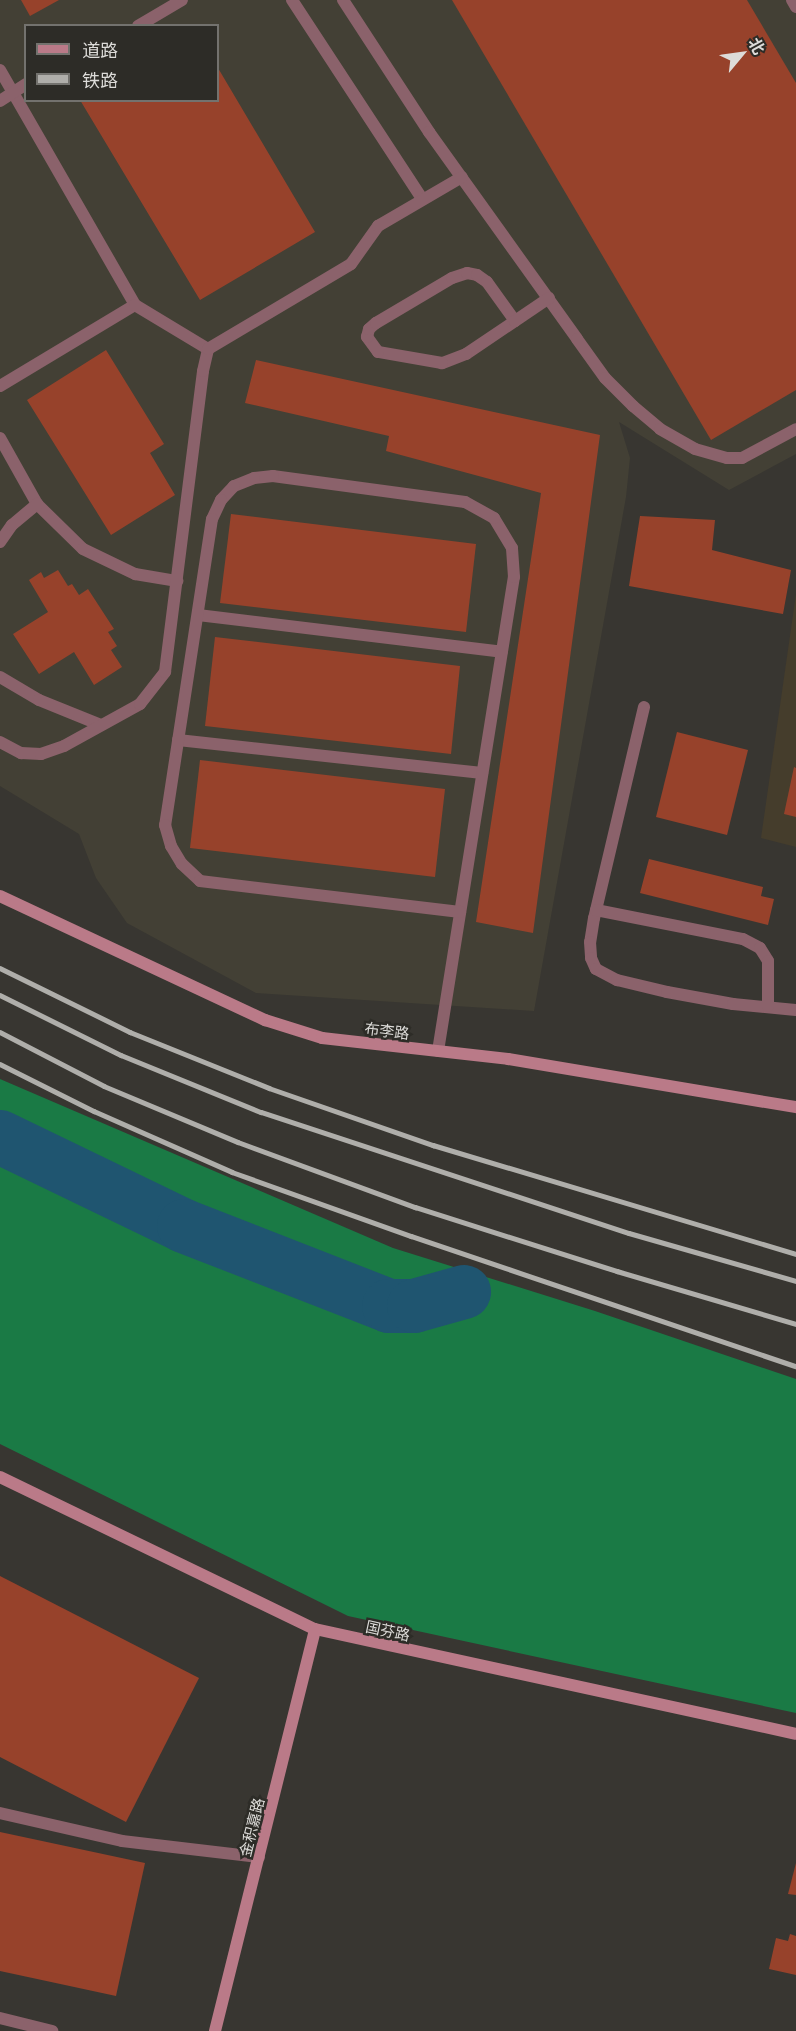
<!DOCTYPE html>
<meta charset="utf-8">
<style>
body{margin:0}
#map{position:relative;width:796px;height:2031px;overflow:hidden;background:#383631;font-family:Georgia,"Noto Sans SC",serif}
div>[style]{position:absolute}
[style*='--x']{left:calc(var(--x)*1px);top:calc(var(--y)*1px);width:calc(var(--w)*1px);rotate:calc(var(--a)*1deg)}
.commercial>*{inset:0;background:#453d2c}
.built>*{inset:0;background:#434035}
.forest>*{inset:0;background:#1a7a45}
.river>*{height:54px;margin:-27px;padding:0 27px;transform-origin:27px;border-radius:27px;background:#1f5570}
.building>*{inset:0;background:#97422b}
.lane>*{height:12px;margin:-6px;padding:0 6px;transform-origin:6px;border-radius:6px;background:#8b626b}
.secondary>*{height:12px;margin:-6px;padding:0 6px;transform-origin:6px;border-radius:6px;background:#ba7a88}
.rail>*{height:4.5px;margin:-2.25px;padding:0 2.25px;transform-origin:2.25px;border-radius:2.25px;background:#afaeaa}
span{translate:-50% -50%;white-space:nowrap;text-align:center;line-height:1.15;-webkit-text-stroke:5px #2d2c27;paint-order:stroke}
.street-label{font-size:15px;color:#dddcd9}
.legend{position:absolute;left:24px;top:24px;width:195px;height:78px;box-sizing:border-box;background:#2d2c27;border:2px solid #73726e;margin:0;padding:8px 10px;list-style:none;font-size:18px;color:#dddcd9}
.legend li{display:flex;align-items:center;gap:12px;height:30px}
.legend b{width:30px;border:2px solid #73726e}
.north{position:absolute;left:712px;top:24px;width:60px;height:60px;-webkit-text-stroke:4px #2d2c27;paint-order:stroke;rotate:61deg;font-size:16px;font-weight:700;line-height:24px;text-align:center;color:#dddcd9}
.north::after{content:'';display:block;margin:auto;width:21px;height:27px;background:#dddcd9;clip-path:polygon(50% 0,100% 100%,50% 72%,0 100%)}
</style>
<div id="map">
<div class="commercial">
<i style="clip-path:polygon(796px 594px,796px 847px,761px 838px)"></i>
</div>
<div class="built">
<i style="clip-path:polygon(evenodd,0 0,796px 0,796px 454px,729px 490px,619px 422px,630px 458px,626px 497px,534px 1011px,256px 993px,127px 923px,96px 878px,79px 834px,0 786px,0 0,26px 26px,218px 26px,218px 100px,26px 100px,26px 26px)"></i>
</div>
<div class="forest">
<i style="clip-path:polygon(0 1079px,393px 1248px,595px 1311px,796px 1379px,796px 1713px,348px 1616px,0 1444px)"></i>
</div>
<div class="river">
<i style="--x:0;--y:1137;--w:204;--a:25.8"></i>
<i style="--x:184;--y:1226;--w:220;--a:21.3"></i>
<i style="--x:389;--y:1306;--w:25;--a:0"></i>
<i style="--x:414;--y:1306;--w:52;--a:-15.6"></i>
</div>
<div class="building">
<i style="clip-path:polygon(21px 0,59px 0,30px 16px)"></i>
<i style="clip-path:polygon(452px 0,747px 0,796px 83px,796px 390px,711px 440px)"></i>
<i style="clip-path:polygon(218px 68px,315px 232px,200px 300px,80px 100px,218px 100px)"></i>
<i style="clip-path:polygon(106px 350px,164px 444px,150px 453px,175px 495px,111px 535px,27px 400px)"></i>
<i style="clip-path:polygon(256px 360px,600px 435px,533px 933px,476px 922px,541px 493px,386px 451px,389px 436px,245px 403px)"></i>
<i style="clip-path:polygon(231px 514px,476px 544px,466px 632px,220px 603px)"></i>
<i style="clip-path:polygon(640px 516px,715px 520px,712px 550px,791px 570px,783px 614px,629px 586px)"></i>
<i style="clip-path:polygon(58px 570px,68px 586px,72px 584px,79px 595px,88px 589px,114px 629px,108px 632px,117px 646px,111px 650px,122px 667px,94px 685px,74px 652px,39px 674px,13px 634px,48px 612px,29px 580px,41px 572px,44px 578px)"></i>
<i style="clip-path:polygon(215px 637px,460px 666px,451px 754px,205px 726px)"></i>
<i style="clip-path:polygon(677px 732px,748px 750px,727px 835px,656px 817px)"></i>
<i style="clip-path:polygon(200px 760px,445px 789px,435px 877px,190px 848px)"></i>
<i style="clip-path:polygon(794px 767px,796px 768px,796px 817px,784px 814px)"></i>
<i style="clip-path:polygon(649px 859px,763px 887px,761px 896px,774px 899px,768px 925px,640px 893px)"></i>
<i style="clip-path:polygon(0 1576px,199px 1678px,126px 1822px,0 1757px)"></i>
<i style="clip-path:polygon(0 1832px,145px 1863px,116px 1996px,0 1971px)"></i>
<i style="clip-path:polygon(796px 1863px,796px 1895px,788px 1894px)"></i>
<i style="clip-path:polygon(790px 1934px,796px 1936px,796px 1975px,769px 1969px,776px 1938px,788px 1941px)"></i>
</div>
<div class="lane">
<i style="--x:292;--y:0;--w:238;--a:56.8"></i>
<i style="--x:343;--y:0;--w:158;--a:56.9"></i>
<i style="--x:429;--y:132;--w:254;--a:54.4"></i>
<i style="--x:577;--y:339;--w:48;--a:54.3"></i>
<i style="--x:605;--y:378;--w:40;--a:45"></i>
<i style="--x:633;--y:406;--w:35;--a:40"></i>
<i style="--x:660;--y:429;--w:40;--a:29.7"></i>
<i style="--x:695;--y:449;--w:33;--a:16"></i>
<i style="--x:727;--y:458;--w:15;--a:0"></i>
<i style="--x:742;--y:458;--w:61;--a:-28.2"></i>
<i style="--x:792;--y:0;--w:8;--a:60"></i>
<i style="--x:138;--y:26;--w:51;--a:-30.6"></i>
<i style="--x:0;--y:70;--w:271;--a:60.1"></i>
<i style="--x:0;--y:101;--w:31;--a:-33"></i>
<i style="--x:515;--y:321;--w:59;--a:146"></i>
<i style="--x:466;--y:354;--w:26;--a:159"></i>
<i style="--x:442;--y:363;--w:65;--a:-170.2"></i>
<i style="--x:378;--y:352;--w:19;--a:-126"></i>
<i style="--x:367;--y:337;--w:8;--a:-76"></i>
<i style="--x:369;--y:329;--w:9;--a:-41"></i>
<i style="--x:376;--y:323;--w:88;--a:-30.6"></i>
<i style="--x:452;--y:278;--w:16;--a:-18"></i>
<i style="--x:467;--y:273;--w:10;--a:11"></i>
<i style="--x:477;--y:275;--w:12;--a:35"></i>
<i style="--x:487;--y:282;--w:48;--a:54.3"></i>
<i style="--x:515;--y:321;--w:41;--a:-34.1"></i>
<i style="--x:0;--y:386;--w:157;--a:-31"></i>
<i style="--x:135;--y:305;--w:85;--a:31.1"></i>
<i style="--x:0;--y:438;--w:76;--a:60.7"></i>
<i style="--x:37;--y:504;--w:64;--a:44.4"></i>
<i style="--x:83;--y:549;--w:58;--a:25.7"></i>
<i style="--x:135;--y:574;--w:43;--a:9.5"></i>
<i style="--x:0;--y:542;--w:21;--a:-55"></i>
<i style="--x:12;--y:525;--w:33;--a:-40"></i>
<i style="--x:198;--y:615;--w:306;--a:6.9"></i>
<i style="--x:0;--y:677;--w:45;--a:30.5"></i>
<i style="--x:39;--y:700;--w:67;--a:22"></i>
<i style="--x:644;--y:707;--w:217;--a:103.3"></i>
<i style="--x:594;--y:918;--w:24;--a:99"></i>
<i style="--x:590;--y:942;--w:16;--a:86"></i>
<i style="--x:591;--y:958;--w:12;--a:66"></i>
<i style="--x:596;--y:969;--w:24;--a:28"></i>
<i style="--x:617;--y:980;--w:51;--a:13.5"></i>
<i style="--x:667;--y:992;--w:67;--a:10.3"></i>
<i style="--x:733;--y:1004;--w:63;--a:5.4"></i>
<i style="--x:178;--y:740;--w:306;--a:6.2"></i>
<i style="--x:0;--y:742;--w:24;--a:28"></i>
<i style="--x:21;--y:753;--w:20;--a:3"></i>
<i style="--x:41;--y:754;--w:24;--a:-19"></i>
<i style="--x:64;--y:746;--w:87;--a:-28.9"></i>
<i style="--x:140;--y:704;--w:41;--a:-52"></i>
<i style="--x:165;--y:672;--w:303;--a:-82.8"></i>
<i style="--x:203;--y:371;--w:23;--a:-77"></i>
<i style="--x:208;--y:349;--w:166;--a:-30.7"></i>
<i style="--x:351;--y:264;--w:47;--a:-54.6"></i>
<i style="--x:378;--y:226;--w:97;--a:-30.3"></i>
<i style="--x:596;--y:910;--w:150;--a:11.2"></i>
<i style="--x:743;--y:939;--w:19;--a:28"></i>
<i style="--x:760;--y:948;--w:15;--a:58"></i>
<i style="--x:768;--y:961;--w:45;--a:90"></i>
<i style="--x:438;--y:1051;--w:480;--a:-80.9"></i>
<i style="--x:514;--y:577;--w:29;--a:-94"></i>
<i style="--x:512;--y:548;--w:35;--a:-121"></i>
<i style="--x:494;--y:518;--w:33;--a:-151"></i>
<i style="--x:465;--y:502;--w:194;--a:-172.3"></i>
<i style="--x:273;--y:476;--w:19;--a:174"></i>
<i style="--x:254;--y:478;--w:22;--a:158"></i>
<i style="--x:234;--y:486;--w:19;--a:133"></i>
<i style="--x:221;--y:500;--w:21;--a:115"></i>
<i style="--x:212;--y:519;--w:310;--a:98.7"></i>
<i style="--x:165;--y:825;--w:22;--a:74"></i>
<i style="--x:171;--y:846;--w:21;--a:59"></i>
<i style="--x:182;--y:864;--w:25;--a:43"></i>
<i style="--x:200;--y:881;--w:262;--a:6.8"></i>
<i style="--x:0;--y:1813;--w:125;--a:12.9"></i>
<i style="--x:122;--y:1841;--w:138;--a:6.7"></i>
<i style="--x:0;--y:2018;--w:54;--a:14"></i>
</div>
<div class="secondary">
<i style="--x:0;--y:896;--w:293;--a:25.1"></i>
<i style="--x:265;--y:1020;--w:60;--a:17.5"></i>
<i style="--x:322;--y:1038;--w:187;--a:6.4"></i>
<i style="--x:508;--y:1059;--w:292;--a:9.5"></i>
<i style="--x:0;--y:1477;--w:350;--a:25.8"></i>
<i style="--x:315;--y:1629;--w:492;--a:12.3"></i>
<i style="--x:215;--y:2031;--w:414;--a:-76"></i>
</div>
<div class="rail">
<i style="--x:0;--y:968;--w:145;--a:26.2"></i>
<i style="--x:130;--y:1032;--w:150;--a:21.9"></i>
<i style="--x:269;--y:1088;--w:174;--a:19.2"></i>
<i style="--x:433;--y:1145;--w:379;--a:16.7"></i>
<i style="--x:0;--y:995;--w:135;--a:26.4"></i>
<i style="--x:121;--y:1055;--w:151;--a:22.2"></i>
<i style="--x:261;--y:1112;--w:387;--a:18.2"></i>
<i style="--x:629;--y:1233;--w:174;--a:16"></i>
<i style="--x:0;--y:1032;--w:117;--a:27.4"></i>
<i style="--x:104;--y:1086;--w:145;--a:22.7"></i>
<i style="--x:238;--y:1142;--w:189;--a:20.2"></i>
<i style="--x:415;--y:1207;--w:212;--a:17.6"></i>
<i style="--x:617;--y:1271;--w:187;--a:16.5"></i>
<i style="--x:0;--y:1064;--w:105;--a:26.6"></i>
<i style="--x:94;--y:1111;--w:151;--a:23.8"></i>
<i style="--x:232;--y:1172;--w:190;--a:19.7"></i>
<i style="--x:411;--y:1236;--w:406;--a:18.7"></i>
</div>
<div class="street-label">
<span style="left:387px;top:1030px;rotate:7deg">布李路</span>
<span style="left:388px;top:1630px;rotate:12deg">国芬路</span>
<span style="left:251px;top:1827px;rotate:-76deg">金积嘉路</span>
</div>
<ul class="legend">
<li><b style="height:8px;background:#ba7a88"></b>道路</li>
<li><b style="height:8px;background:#afaeaa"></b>铁路</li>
</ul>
<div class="north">北</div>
</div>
